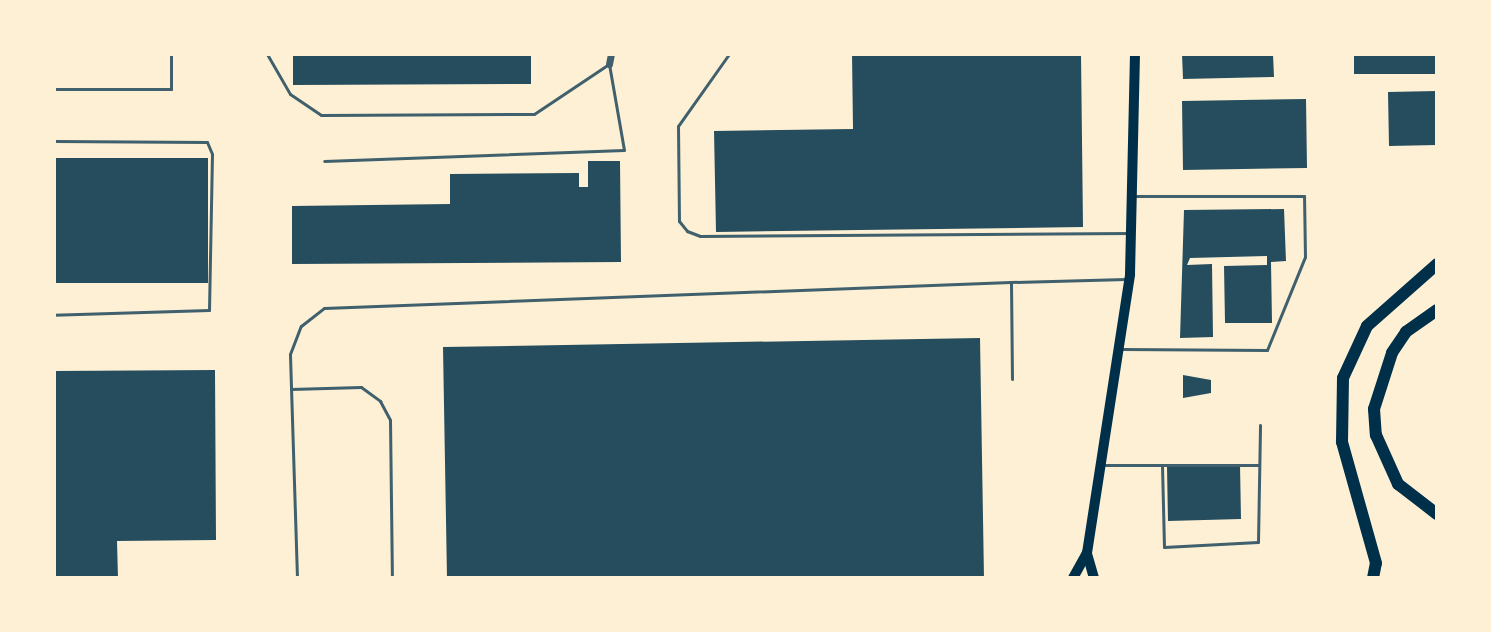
<!DOCTYPE html>
<style>
body{margin:0}
#map{position:relative;width:1491px;height:632px;overflow:hidden;background:#fdf0d5;font-family:Cabin,sans-serif}
div>[style]{position:absolute}
[style*='--x']{left:calc(var(--x)*1px);top:calc(var(--y)*1px);width:calc(var(--w)*1px);rotate:calc(var(--a)*1deg)}
.building>*{inset:0;background:#264d5e}
.service>*{height:3px;margin:-1.5px;padding:0 1.5px;transform-origin:1.5px;border-radius:1.5px;background:#3f606c}
.minor>*{height:7px;margin:-3.5px;padding:0 3.5px;transform-origin:3.5px;border-radius:3.5px;background:#3f606c}
.secondary>*{height:10px;margin:-5px;padding:0 5px;transform-origin:5px;border-radius:5px;background:#003049}
.motorway>*{height:12px;margin:-6px;padding:0 6px;transform-origin:6px;border-radius:6px;background:#003049}
span{translate:-50% -50%;white-space:nowrap;text-align:center;line-height:1.15;-webkit-text-stroke:6px #fdf0d5;paint-order:stroke}
.frame{position:absolute;inset:0;border:56px solid #fdf0d5;pointer-events:none}
</style>
<div id="map">
<div class="building">
<i style="clip-path:polygon(293px 54px,531px 54px,531px 84px,293px 85px)"></i>
<i style="clip-path:polygon(852px 54px,1081px 54px,1083px 227px,716px 232px,714px 131px,853px 129px)"></i>
<i style="clip-path:polygon(1182px 54px,1273px 54px,1274px 77px,1183px 79px)"></i>
<i style="clip-path:polygon(1354px 54px,1437px 54px,1437px 74px,1354px 74px)"></i>
<i style="clip-path:polygon(1437px 91px,1437px 145px,1389px 146px,1388px 92px)"></i>
<i style="clip-path:polygon(1306px 99px,1307px 168px,1183px 170px,1182px 101px)"></i>
<i style="clip-path:polygon(54px 158px,208px 158px,208px 283px,54px 283px)"></i>
<i style="clip-path:polygon(588px 161px,620px 161px,621px 262px,292px 264px,292px 206px,450px 204px,450px 174px,579px 173px,579px 187px,588px 187px)"></i>
<i style="clip-path:polygon(1284px 209px,1286px 261px,1271px 262px,1272px 323px,1225px 323px,1224px 266px,1267px 265px,1267px 256px,1190px 258px,1187px 265px,1212px 264px,1213px 337px,1180px 338px,1184px 210px)"></i>
<i style="clip-path:polygon(980px 338px,984px 578px,447px 578px,443px 347px)"></i>
<i style="clip-path:polygon(215px 370px,216px 540px,117px 541px,118px 578px,54px 578px,54px 371px)"></i>
<i style="clip-path:polygon(1183px 375px,1211px 380px,1211px 393px,1183px 398px)"></i>
<i style="clip-path:polygon(1240px 465px,1241px 519px,1168px 521px,1167px 467px)"></i>
</div>
<div class="service">
<i style="--x:267;--y:54;--w:46;--a:60.1"></i>
<i style="--x:290;--y:94;--w:37;--a:34"></i>
<i style="--x:321;--y:115;--w:213;--a:-0.3"></i>
<i style="--x:534;--y:114;--w:90;--a:-33.7"></i>
<i style="--x:609;--y:64;--w:87;--a:80.1"></i>
<i style="--x:624;--y:150;--w:300;--a:177.9"></i>
<i style="--x:729;--y:54;--w:88;--a:125.3"></i>
<i style="--x:678;--y:126;--w:95;--a:89.4"></i>
<i style="--x:679;--y:221;--w:13;--a:51"></i>
<i style="--x:687;--y:231;--w:14;--a:21"></i>
<i style="--x:700;--y:236;--w:430;--a:-0.4"></i>
<i style="--x:54;--y:89;--w:117;--a:0"></i>
<i style="--x:171;--y:89;--w:35;--a:-90"></i>
<i style="--x:54;--y:141;--w:153;--a:0.4"></i>
<i style="--x:207;--y:142;--w:13;--a:67"></i>
<i style="--x:212;--y:154;--w:156;--a:91.1"></i>
<i style="--x:209;--y:310;--w:155;--a:178.2"></i>
<i style="--x:1122;--y:349;--w:145;--a:0.4"></i>
<i style="--x:1267;--y:350;--w:100;--a:-67.8"></i>
<i style="--x:1305;--y:257;--w:61;--a:-90.9"></i>
<i style="--x:1304;--y:196;--w:169;--a:180"></i>
<i style="--x:1012;--y:379;--w:97;--a:-90.6"></i>
<i style="--x:1011;--y:282;--w:115;--a:-1.5"></i>
<i style="--x:291;--y:389;--w:70;--a:-1.6"></i>
<i style="--x:361;--y:387;--w:24;--a:36"></i>
<i style="--x:380;--y:401;--w:21;--a:62"></i>
<i style="--x:390;--y:420;--w:158;--a:89.3"></i>
<i style="--x:1102;--y:465;--w:60;--a:0"></i>
<i style="--x:1162;--y:465;--w:82;--a:88.6"></i>
<i style="--x:1164;--y:547;--w:94;--a:-3"></i>
<i style="--x:1258;--y:542;--w:117;--a:-89"></i>
<i style="--x:1162;--y:465;--w:97;--a:0"></i>
<i style="--x:297;--y:578;--w:224;--a:-91.8"></i>
<i style="--x:290;--y:354;--w:30;--a:-69"></i>
<i style="--x:301;--y:326;--w:29;--a:-38"></i>
<i style="--x:324;--y:308;--w:687;--a:-2.17"></i>
</div>
<div class="minor">
<i style="--x:609;--y:64;--w:10;--a:-79"></i>
</div>
<div class="secondary">
<i style="--x:1073;--y:578;--w:29;--a:-61"></i>
<i style="--x:1094;--y:578;--w:26;--a:-106"></i>
<i style="--x:1087;--y:553;--w:282;--a:-81.2"></i>
<i style="--x:1130;--y:274;--w:220;--a:-88.7"></i>
</div>
<div class="motorway">
<i style="--x:1437;--y:310;--w:38;--a:145"></i>
<i style="--x:1406;--y:332;--w:25;--a:124"></i>
<i style="--x:1392;--y:353;--w:59;--a:107.8"></i>
<i style="--x:1374;--y:409;--w:26;--a:86"></i>
<i style="--x:1376;--y:435;--w:54;--a:65.8"></i>
<i style="--x:1398;--y:484;--w:49;--a:37.6"></i>
<i style="--x:1373;--y:578;--w:15;--a:-79"></i>
<i style="--x:1376;--y:563;--w:126;--a:-105.7"></i>
<i style="--x:1342;--y:442;--w:64;--a:-89.1"></i>
<i style="--x:1343;--y:378;--w:57;--a:-65.2"></i>
<i style="--x:1367;--y:326;--w:94;--a:-41.5"></i>
</div>
<div class="frame"></div>
</div>
